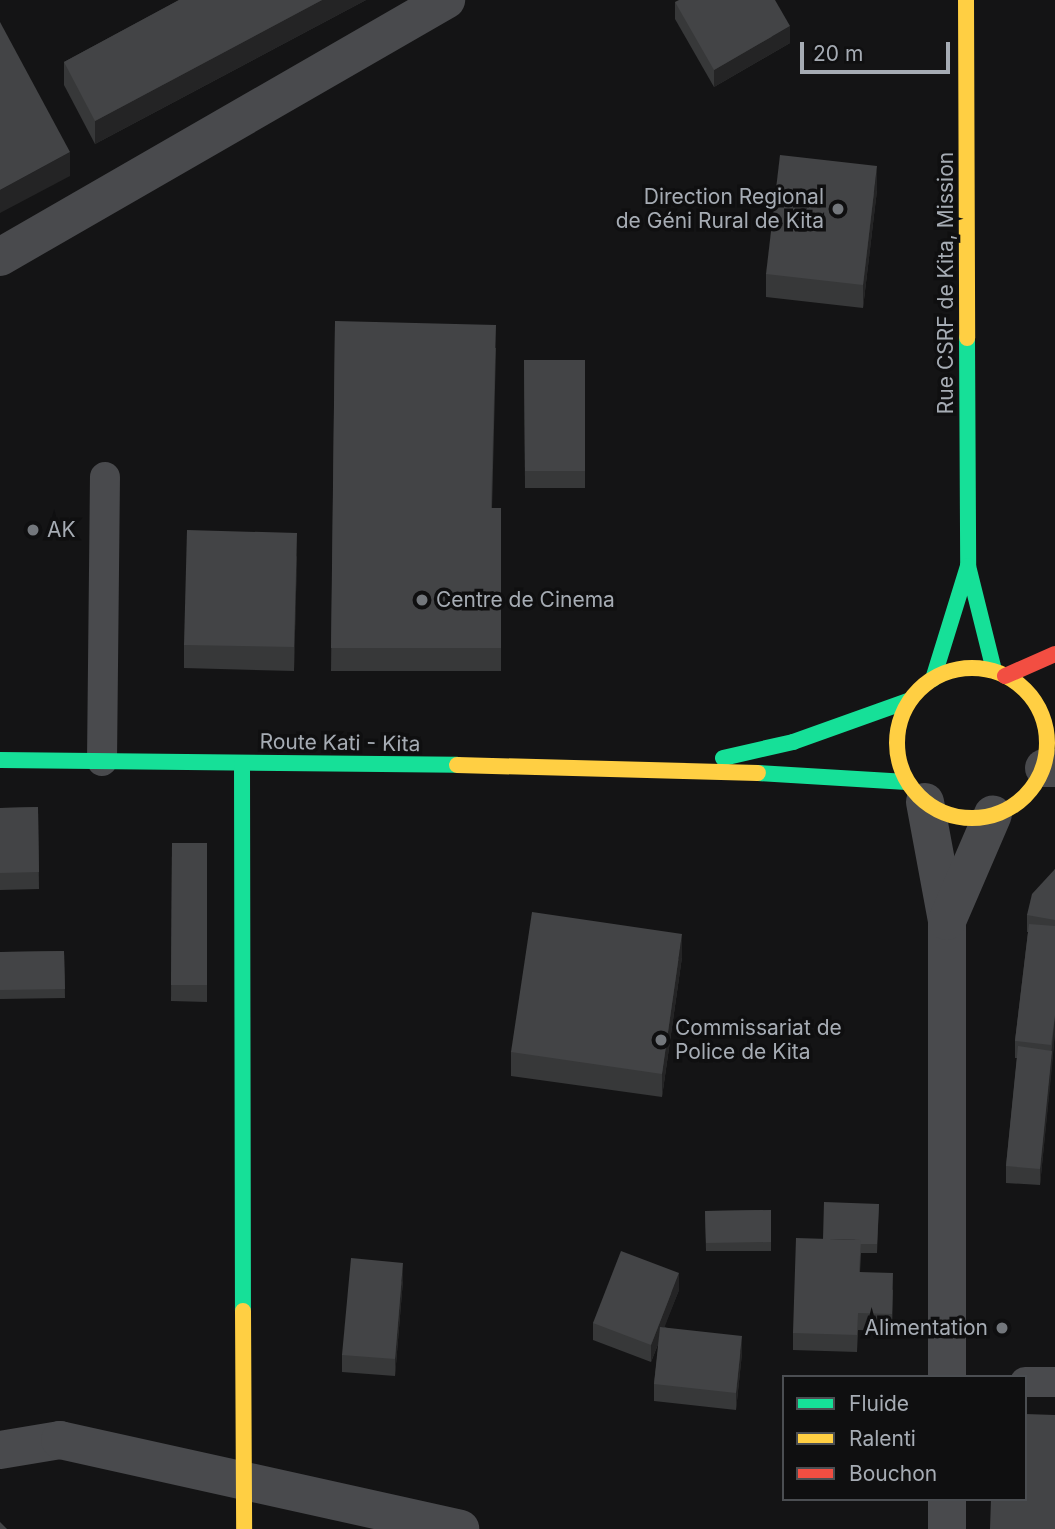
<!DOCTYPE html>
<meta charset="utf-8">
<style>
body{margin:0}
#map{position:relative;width:1055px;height:1529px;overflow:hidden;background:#141415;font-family:Inter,sans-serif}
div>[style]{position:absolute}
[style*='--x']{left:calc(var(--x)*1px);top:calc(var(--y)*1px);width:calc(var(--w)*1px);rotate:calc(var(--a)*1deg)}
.lane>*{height:30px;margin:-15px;padding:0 15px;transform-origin:15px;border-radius:15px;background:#494a4d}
.street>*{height:38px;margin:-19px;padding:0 19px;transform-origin:19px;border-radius:19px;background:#494a4d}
.fast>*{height:16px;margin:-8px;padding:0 8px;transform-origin:8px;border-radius:8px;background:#16e098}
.slow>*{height:16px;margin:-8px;padding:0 8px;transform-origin:8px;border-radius:8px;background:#ffcf43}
.slow>.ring{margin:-8px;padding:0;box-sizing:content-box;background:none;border:16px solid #ffcf43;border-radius:50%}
.jam>*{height:16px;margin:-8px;padding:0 8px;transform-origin:8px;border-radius:8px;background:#f24e42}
.wall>*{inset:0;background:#373839}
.shaded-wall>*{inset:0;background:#242425}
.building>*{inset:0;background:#434446}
.dots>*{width:19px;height:19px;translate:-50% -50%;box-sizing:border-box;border:4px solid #0f0f10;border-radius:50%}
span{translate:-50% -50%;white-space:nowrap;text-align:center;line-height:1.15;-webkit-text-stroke:7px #0f0f10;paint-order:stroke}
.poi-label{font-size:21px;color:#a6acb4}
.right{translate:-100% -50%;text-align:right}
.left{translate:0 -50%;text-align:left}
.street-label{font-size:21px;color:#a6acb4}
.legend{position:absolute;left:782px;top:1375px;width:245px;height:126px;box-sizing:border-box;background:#0f0f10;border:2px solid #4b4e52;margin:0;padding:9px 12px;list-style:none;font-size:21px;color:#a6acb4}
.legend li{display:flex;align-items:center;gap:14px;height:35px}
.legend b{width:35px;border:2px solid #4b4e52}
.scale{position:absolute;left:800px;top:42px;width:150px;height:32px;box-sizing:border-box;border:4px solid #a6acb4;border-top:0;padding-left:9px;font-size:21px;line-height:24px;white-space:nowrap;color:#a6acb4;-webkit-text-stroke:5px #0f0f10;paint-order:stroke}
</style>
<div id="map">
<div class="lane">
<i style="--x:102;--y:761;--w:284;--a:-89.4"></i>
<i style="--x:1025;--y:1382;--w:30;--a:0"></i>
</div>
<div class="street">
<i style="--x:0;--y:257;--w:515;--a:-29.95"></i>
<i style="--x:1044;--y:768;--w:11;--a:0"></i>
<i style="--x:925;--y:802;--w:121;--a:79.5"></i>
<i style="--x:947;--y:921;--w:456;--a:90"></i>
<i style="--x:947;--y:921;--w:116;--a:-66.7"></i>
<i style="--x:0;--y:1450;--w:61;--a:-9.5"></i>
<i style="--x:60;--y:1440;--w:410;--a:12.5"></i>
<i style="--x:947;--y:1499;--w:30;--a:90"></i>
</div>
<div class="fast">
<i style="--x:967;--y:338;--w:228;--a:89.7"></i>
<i style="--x:968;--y:566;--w:107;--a:76"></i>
<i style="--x:933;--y:679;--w:118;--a:-72.8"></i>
<i style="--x:723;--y:758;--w:72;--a:-12.9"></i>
<i style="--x:793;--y:742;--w:124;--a:-19.7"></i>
<i style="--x:0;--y:760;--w:457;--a:0.6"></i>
<i style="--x:242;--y:763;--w:548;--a:89.9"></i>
<i style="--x:758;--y:773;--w:149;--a:3.5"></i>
</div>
<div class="slow">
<i style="--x:966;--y:0;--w:338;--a:89.8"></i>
<i class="ring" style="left:897px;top:668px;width:134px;height:134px"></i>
<i style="--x:457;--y:765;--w:301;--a:1.5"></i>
<i style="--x:243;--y:1311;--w:218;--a:89.7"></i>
</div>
<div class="jam">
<i style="--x:1005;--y:676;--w:55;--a:-23.7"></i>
</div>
<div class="wall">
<i style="clip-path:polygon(179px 0,366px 0,95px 144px,64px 85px,64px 62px)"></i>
<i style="clip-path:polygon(675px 2px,790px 43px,714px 87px,675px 19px)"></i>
<i style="clip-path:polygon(877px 190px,863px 308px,766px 297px,766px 274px)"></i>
<i style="clip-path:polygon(335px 321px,496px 348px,492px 508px,501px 508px,501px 671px,331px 671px)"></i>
<i style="clip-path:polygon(524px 360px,585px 360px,585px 488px,525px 488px)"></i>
<i style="clip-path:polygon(297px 556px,294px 671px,184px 668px,184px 645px)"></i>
<i style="clip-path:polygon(38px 807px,39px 889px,0 890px,0 808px)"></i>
<i style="clip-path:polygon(172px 843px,207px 843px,207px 1002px,171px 1001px)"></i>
<i style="clip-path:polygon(1055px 869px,1055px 1032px,1040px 1185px,1006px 1183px,1006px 1166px,1017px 1058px,1015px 1058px,1015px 1041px,1028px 932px,1027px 932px,1027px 915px)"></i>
<i style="clip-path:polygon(64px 951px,65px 998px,0 999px,0 952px)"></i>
<i style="clip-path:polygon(682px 957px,662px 1097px,511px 1076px,511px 1052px)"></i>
<i style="clip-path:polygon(879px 1204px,877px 1253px,861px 1253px,860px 1272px,893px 1290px,892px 1331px,858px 1330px,857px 1352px,793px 1350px,793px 1333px)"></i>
<i style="clip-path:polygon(771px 1210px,771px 1251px,706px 1251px,705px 1211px)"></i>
<i style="clip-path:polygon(403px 1280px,395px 1376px,342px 1372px,342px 1355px)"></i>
<i style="clip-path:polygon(679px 1290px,664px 1327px,742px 1353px,736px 1410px,654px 1401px,654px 1384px,659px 1342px,651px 1362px,593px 1340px,593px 1323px)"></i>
</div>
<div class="shaded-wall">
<i style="clip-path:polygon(322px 0,366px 0,95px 144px,95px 121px)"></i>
<i style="clip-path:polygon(790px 26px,790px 43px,714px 87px,714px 70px)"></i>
<i style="clip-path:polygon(70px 152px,70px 176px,0 213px,0 190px)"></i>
<i style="clip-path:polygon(877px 166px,877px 190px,863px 308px,863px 285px)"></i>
<i style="clip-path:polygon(297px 533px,297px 556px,294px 671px,294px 647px)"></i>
<i style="clip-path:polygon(682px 934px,682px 957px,662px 1097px,662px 1074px)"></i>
<i style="clip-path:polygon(1055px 1015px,1055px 1032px,1052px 1067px,1040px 1185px,1040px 1169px)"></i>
<i style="clip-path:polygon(403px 1263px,403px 1280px,395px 1376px,395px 1359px)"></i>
<i style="clip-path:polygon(679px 1273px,679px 1290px,651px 1362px,651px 1345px)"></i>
<i style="clip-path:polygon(742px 1336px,742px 1353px,736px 1410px,736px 1393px)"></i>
</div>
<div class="building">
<i style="clip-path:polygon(179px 0,322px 0,95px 121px,64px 62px)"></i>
<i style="clip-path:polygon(679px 0,775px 0,790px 26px,714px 70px,675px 2px)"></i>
<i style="clip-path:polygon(0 22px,70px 152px,0 190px)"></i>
<i style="clip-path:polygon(780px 155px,877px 166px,863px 285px,766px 274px)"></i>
<i style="clip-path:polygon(335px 321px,496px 325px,491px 508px,501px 508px,501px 648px,331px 648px)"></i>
<i style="clip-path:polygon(524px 360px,585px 360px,585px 471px,525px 471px)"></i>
<i style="clip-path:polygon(187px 530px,297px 533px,294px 647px,184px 645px)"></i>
<i style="clip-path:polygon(38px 807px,39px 872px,0 873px,0 808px)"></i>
<i style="clip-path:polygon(172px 843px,207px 843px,207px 985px,171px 985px)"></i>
<i style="clip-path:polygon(1055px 869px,1055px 920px,1027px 915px,1032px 894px)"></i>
<i style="clip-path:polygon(532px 912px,682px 934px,662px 1074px,511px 1052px)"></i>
<i style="clip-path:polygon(1029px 924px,1055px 926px,1055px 1015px,1051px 1045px,1015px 1041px)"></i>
<i style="clip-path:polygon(64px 951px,65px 989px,0 990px,0 952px)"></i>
<i style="clip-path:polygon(1018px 1046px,1052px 1051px,1040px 1169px,1006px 1166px)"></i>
<i style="clip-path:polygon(824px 1202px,879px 1204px,877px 1244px,860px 1244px,861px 1240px,823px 1239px)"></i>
<i style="clip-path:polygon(771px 1210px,771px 1242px,706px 1243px,705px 1211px)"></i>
<i style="clip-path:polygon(796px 1238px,861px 1240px,859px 1272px,893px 1273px,892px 1314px,858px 1313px,857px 1335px,793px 1333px)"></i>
<i style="clip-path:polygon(621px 1251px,679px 1273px,651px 1345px,593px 1323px)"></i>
<i style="clip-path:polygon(351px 1258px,403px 1263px,395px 1359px,342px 1355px)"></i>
<i style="clip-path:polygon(660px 1327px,742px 1336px,736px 1393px,654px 1384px)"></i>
<i style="clip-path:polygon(1025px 1414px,1055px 1415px,1055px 1529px,990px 1529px,991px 1499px,1025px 1499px)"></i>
<i style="clip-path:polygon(0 1522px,7px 1529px,0 1529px)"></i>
</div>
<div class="dots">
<i style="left:838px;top:209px;background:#73777c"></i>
<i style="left:33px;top:530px;background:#73777c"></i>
<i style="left:422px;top:600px;background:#73777c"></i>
<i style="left:661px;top:1040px;background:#73777c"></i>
<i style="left:1002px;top:1328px;background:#73777c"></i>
</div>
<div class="poi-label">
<span class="right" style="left:824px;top:209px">Direction Regional<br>de Géni Rural de Kita</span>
<span class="left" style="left:47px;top:530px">AK</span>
<span class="left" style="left:436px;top:600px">Centre de Cinema</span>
<span class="left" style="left:675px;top:1040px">Commissariat de<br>Police de Kita</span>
<span class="right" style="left:988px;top:1328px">Alimentation</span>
</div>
<div class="street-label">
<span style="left:946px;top:283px;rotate:-90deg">Rue CSRF de Kita, Mission</span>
<span style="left:340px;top:743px;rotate:1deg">Route Kati - Kita</span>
</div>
<ul class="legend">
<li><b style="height:9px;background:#16e098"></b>Fluide</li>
<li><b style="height:9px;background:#ffcf43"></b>Ralenti</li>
<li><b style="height:9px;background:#f24e42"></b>Bouchon</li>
</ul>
<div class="scale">20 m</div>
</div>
